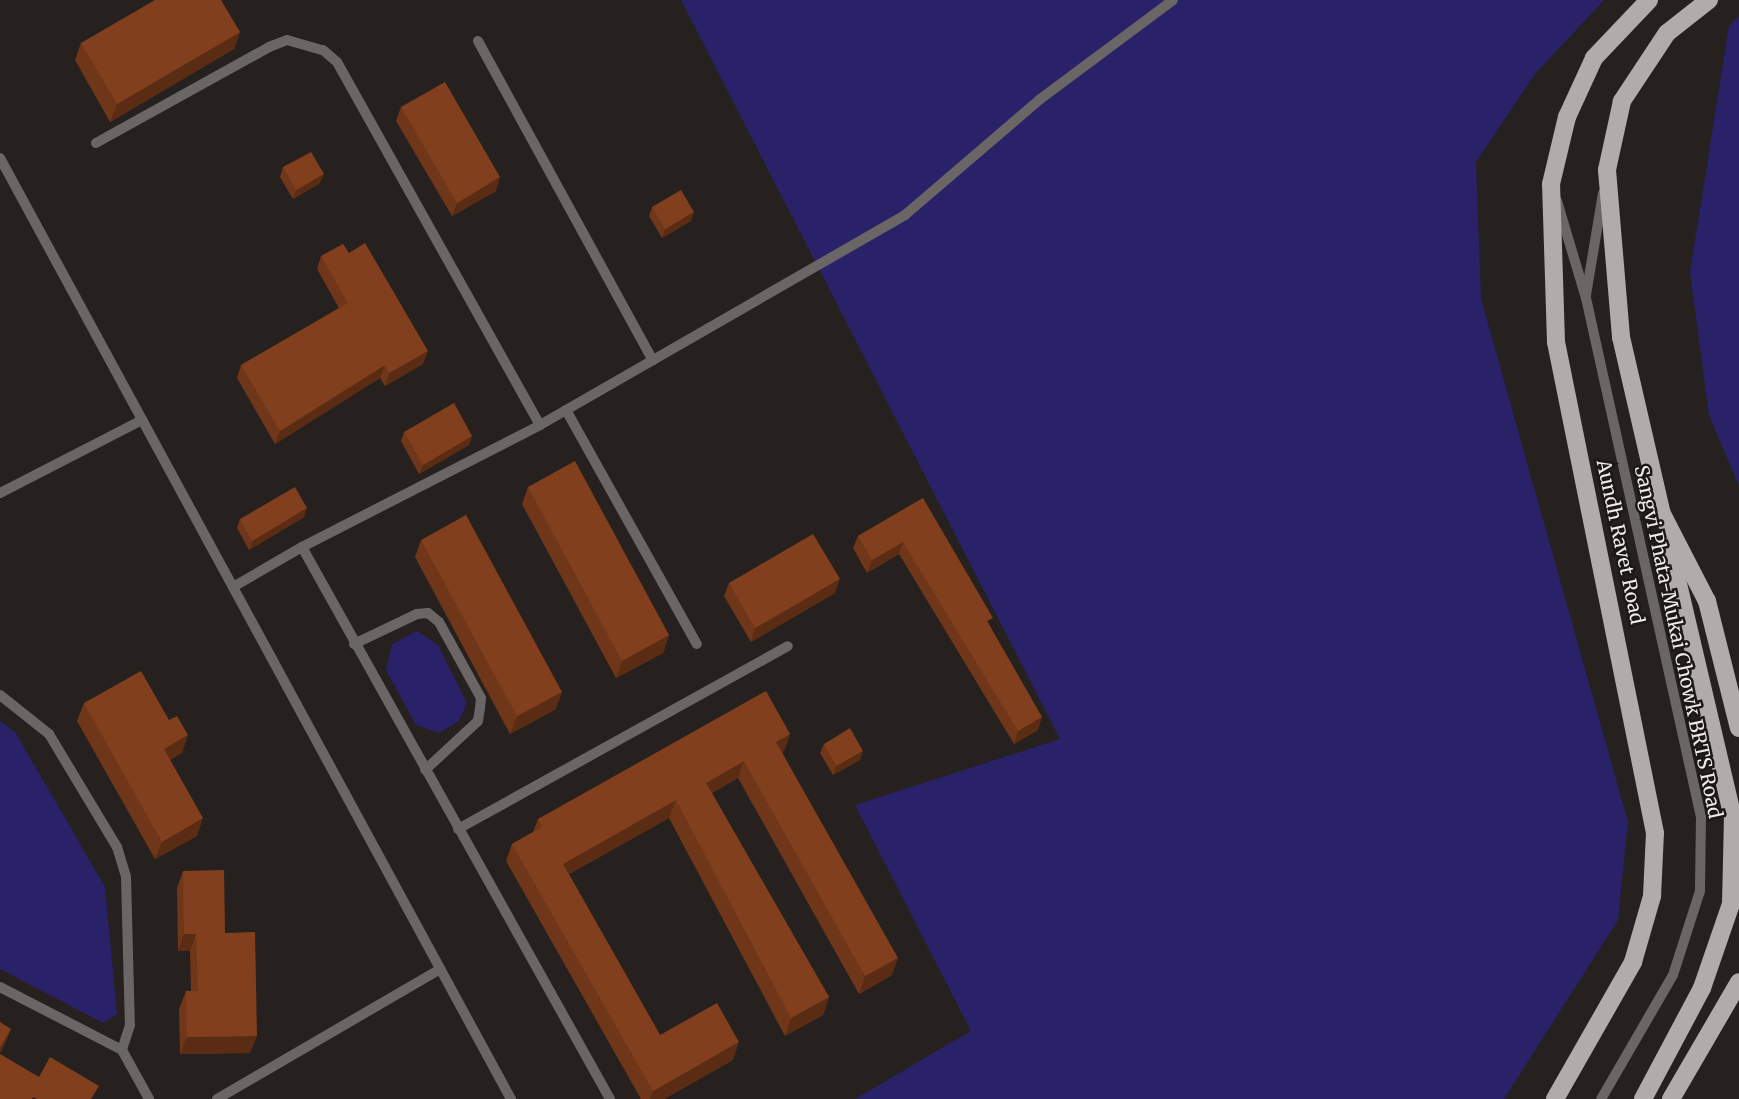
<!DOCTYPE html>
<style>
body{margin:0}
#map{position:relative;width:1739px;height:1099px;overflow:hidden;background:#26211f;font-family:Merriweather,serif}
div>[style]{position:absolute}
[style*='--x']{left:calc(var(--x)*1px);top:calc(var(--y)*1px);width:calc(var(--w)*1px);rotate:calc(var(--a)*1deg)}
.green>*{inset:0;background:#292268}
.service>*{height:10px;margin:-5px;padding:0 5px;transform-origin:5px;border-radius:5px;background:#696665}
.primary>*{height:18px;margin:-9px;padding:0 9px;transform-origin:9px;border-radius:9px;background:#b1aba9}
.wall>*{inset:0;background:#703619}
.shaded-wall>*{inset:0;background:#5b2c14}
.building>*{inset:0;background:#823f1d}
span{translate:-50% -50%;white-space:nowrap;text-align:center;line-height:1.15;-webkit-text-stroke:5px #1c1816;paint-order:stroke}
.street-label{font-size:19px;color:#efecea}
</style>
<div id="map">
<div class="green">
<i style="clip-path:polygon(681px 0,1604px 0,1535px 74px,1476px 162px,1481px 299px,1628px 822px,1618px 920px,1504px 1099px,855px 1099px,971px 1031px,855px 805px,1060px 739px)"></i>
<i style="clip-path:polygon(1739px 16px,1739px 486px,1709px 415px,1690px 272px,1729px 26px)"></i>
<i style="clip-path:polygon(417px 631px,438px 645px,467px 703px,459px 721px,439px 733px,416px 725px,386px 670px,392px 644px)"></i>
<i style="clip-path:polygon(0 721px,15px 732px,105px 887px,117px 1014px,103px 1023px,0 969px)"></i>
</div>
<div class="service">
<i style="--x:478;--y:41;--w:364;--a:61.3"></i>
<i style="--x:96;--y:143;--w:198;--a:-29"></i>
<i style="--x:269;--y:47;--w:19;--a:-21"></i>
<i style="--x:287;--y:40;--w:37;--a:16"></i>
<i style="--x:323;--y:50;--w:18;--a:41"></i>
<i style="--x:337;--y:62;--w:416;--a:60.8"></i>
<i style="--x:0;--y:158;--w:1071;--a:61.5"></i>
<i style="--x:1557;--y:201;--w:101;--a:73.4"></i>
<i style="--x:1586;--y:298;--w:532;--a:77.51"></i>
<i style="--x:1701;--y:817;--w:74;--a:90.8"></i>
<i style="--x:1700;--y:891;--w:88;--a:107.8"></i>
<i style="--x:1673;--y:975;--w:143;--a:120.1"></i>
<i style="--x:1586;--y:295;--w:103;--a:-80.5"></i>
<i style="--x:566;--y:410;--w:268;--a:60.8"></i>
<i style="--x:0;--y:493;--w:160;--a:-27.2"></i>
<i style="--x:302;--y:547;--w:267;--a:-27.1"></i>
<i style="--x:540;--y:425;--w:421;--a:-29.9"></i>
<i style="--x:905;--y:215;--w:177;--a:-40.6"></i>
<i style="--x:1039;--y:100;--w:167;--a:-36.7"></i>
<i style="--x:233;--y:587;--w:80;--a:-30.1"></i>
<i style="--x:302;--y:547;--w:632;--a:60.84"></i>
<i style="--x:354;--y:644;--w:70;--a:-25.5"></i>
<i style="--x:417;--y:614;--w:11;--a:-5"></i>
<i style="--x:428;--y:613;--w:14;--a:39"></i>
<i style="--x:439;--y:622;--w:87;--a:61.1"></i>
<i style="--x:481;--y:698;--w:10;--a:96"></i>
<i style="--x:480;--y:708;--w:13;--a:99"></i>
<i style="--x:478;--y:721;--w:72;--a:137.2"></i>
<i style="--x:0;--y:695;--w:63;--a:38.5"></i>
<i style="--x:49;--y:734;--w:132;--a:59"></i>
<i style="--x:117;--y:847;--w:31;--a:73"></i>
<i style="--x:126;--y:877;--w:148;--a:88.5"></i>
<i style="--x:130;--y:1025;--w:26;--a:108"></i>
<i style="--x:458;--y:829;--w:377;--a:-29"></i>
<i style="--x:0;--y:987;--w:137;--a:27.3"></i>
<i style="--x:122;--y:1050;--w:56;--a:61.1"></i>
<i style="--x:217;--y:1099;--w:258;--a:-30.2"></i>
</div>
<div class="primary">
<i style="--x:1709;--y:0;--w:53;--a:141.8"></i>
<i style="--x:1667;--y:33;--w:82;--a:123.5"></i>
<i style="--x:1622;--y:101;--w:71;--a:102.3"></i>
<i style="--x:1607;--y:170;--w:168;--a:85.2"></i>
<i style="--x:1621;--y:337;--w:182;--a:77"></i>
<i style="--x:1662;--y:514;--w:98;--a:62.7"></i>
<i style="--x:1707;--y:601;--w:131;--a:75.9"></i>
<i style="--x:1555;--y:1099;--w:158;--a:-60.3"></i>
<i style="--x:1633;--y:962;--w:69;--a:-73.9"></i>
<i style="--x:1652;--y:896;--w:63;--a:-87.3"></i>
<i style="--x:1655;--y:833;--w:501;--a:-101.4"></i>
<i style="--x:1556;--y:342;--w:158;--a:-91.8"></i>
<i style="--x:1551;--y:184;--w:69;--a:-76.6"></i>
<i style="--x:1567;--y:117;--w:65;--a:-65.4"></i>
<i style="--x:1594;--y:58;--w:80;--a:-46.5"></i>
<i style="--x:1643;--y:1099;--w:126;--a:-62"></i>
<i style="--x:1702;--y:988;--w:89;--a:-71"></i>
<i style="--x:1731;--y:904;--w:86;--a:-88.7"></i>
<i style="--x:1733;--y:818;--w:285;--a:-103.2"></i>
<i style="--x:1671;--y:1099;--w:135;--a:-59.8"></i>
</div>
<div class="wall">
<i style="clip-path:polygon(240px 32px,234px 49px,110px 122px,75px 60px,81px 43px)"></i>
<i style="clip-path:polygon(401px 107px,496px 191px,452px 216px,396px 121px)"></i>
<i style="clip-path:polygon(283px 167px,320px 183px,293px 199px,280px 177px)"></i>
<i style="clip-path:polygon(652px 207px,691px 221px,662px 238px,649px 216px)"></i>
<i style="clip-path:polygon(321px 256px,423px 364px,385px 386px,380px 378px,275px 444px,237px 378px,241px 365px,339px 308px,317px 269px)"></i>
<i style="clip-path:polygon(404px 432px,472px 436px,469px 445px,419px 474px,401px 441px)"></i>
<i style="clip-path:polygon(528px 487px,669px 635px,663px 653px,616px 678px,522px 504px)"></i>
<i style="clip-path:polygon(923px 498px,990px 626px,1038px 730px,1014px 744px,899px 554px,867px 573px,853px 548px,858px 536px)"></i>
<i style="clip-path:polygon(304px 517px,249px 550px,237px 528px,240px 519px)"></i>
<i style="clip-path:polygon(421px 540px,556px 709px,510px 734px,415px 557px)"></i>
<i style="clip-path:polygon(729px 583px,835px 593px,751px 642px,724px 596px)"></i>
<i style="clip-path:polygon(84px 703px,182px 753px,170px 760px,197px 836px,155px 859px,77px 721px)"></i>
<i style="clip-path:polygon(790px 734px,784px 751px,782px 752px,892px 975px,859px 994px,738px 778px,712px 793px,829px 997px,823px 1015px,785px 1036px,669px 818px,569px 874px,660px 1035px,733px 1060px,664px 1099px,641px 1099px,506px 861px,512px 844px,533px 832px,538px 819px)"></i>
<i style="clip-path:polygon(824px 744px,860px 760px,833px 775px,820px 753px)"></i>
<i style="clip-path:polygon(183px 871px,225px 933px,250px 1053px,180px 1054px,179px 1009px,186px 991px,191px 991px,190px 951px,178px 951px,177px 888px)"></i>
</div>
<div class="shaded-wall">
<i style="clip-path:polygon(240px 32px,234px 49px,110px 122px,117px 104px)"></i>
<i style="clip-path:polygon(324px 174px,320px 183px,293px 199px,296px 190px)"></i>
<i style="clip-path:polygon(500px 177px,496px 191px,452px 216px,457px 203px)"></i>
<i style="clip-path:polygon(694px 212px,691px 221px,662px 238px,665px 229px)"></i>
<i style="clip-path:polygon(428px 351px,423px 364px,385px 386px,389px 373px)"></i>
<i style="clip-path:polygon(385px 365px,380px 378px,275px 444px,280px 431px)"></i>
<i style="clip-path:polygon(472px 436px,469px 445px,419px 474px,423px 465px)"></i>
<i style="clip-path:polygon(307px 508px,304px 517px,249px 550px,252px 541px)"></i>
<i style="clip-path:polygon(903px 542px,899px 554px,867px 573px,872px 560px)"></i>
<i style="clip-path:polygon(840px 579px,835px 593px,751px 642px,755px 628px)"></i>
<i style="clip-path:polygon(669px 635px,663px 653px,616px 678px,622px 661px)"></i>
<i style="clip-path:polygon(562px 692px,556px 709px,510px 734px,517px 716px)"></i>
<i style="clip-path:polygon(1042px 717px,1038px 730px,1014px 744px,1018px 731px)"></i>
<i style="clip-path:polygon(790px 734px,784px 751px,770px 759px,776px 742px)"></i>
<i style="clip-path:polygon(188px 735px,182px 753px,158px 767px,164px 749px)"></i>
<i style="clip-path:polygon(863px 751px,860px 760px,833px 775px,836px 766px)"></i>
<i style="clip-path:polygon(744px 761px,738px 778px,699px 800px,706px 783px)"></i>
<i style="clip-path:polygon(676px 800px,669px 818px,557px 881px,563px 864px)"></i>
<i style="clip-path:polygon(203px 818px,197px 836px,155px 859px,162px 842px)"></i>
<i style="clip-path:polygon(184px 934px,196px 934px,190px 951px,178px 951px)"></i>
<i style="clip-path:polygon(898px 958px,892px 975px,859px 994px,865px 976px)"></i>
<i style="clip-path:polygon(829px 997px,823px 1015px,785px 1036px,791px 1018px)"></i>
<i style="clip-path:polygon(11px 1029px,6px 1042px,0 1053px,0 1048px)"></i>
<i style="clip-path:polygon(257px 1036px,250px 1053px,180px 1054px,187px 1037px)"></i>
<i style="clip-path:polygon(739px 1042px,733px 1060px,664px 1099px,650px 1099px,653px 1091px)"></i>
</div>
<div class="building">
<i style="clip-path:polygon(155px 0,221px 0,240px 32px,117px 104px,81px 43px)"></i>
<i style="clip-path:polygon(445px 82px,500px 177px,457px 203px,401px 107px)"></i>
<i style="clip-path:polygon(311px 152px,324px 174px,296px 190px,283px 167px)"></i>
<i style="clip-path:polygon(681px 190px,694px 212px,665px 229px,652px 207px)"></i>
<i style="clip-path:polygon(365px 243px,428px 351px,389px 373px,385px 365px,280px 431px,241px 365px,348px 303px,321px 256px,343px 244px,349px 253px)"></i>
<i style="clip-path:polygon(454px 403px,472px 436px,423px 465px,404px 432px)"></i>
<i style="clip-path:polygon(575px 461px,669px 635px,622px 661px,528px 487px)"></i>
<i style="clip-path:polygon(295px 487px,307px 508px,252px 541px,240px 519px)"></i>
<i style="clip-path:polygon(923px 498px,993px 618px,987px 621px,1042px 717px,1018px 731px,903px 542px,872px 560px,858px 536px)"></i>
<i style="clip-path:polygon(466px 515px,562px 692px,517px 716px,421px 540px)"></i>
<i style="clip-path:polygon(813px 534px,840px 579px,755px 628px,729px 583px)"></i>
<i style="clip-path:polygon(141px 671px,169px 720px,177px 716px,188px 735px,164px 749px,203px 818px,162px 842px,84px 703px)"></i>
<i style="clip-path:polygon(766px 691px,790px 734px,776px 742px,898px 958px,865px 976px,744px 761px,706px 783px,829px 997px,791px 1018px,676px 800px,563px 864px,660px 1035px,717px 1003px,739px 1042px,653px 1091px,512px 844px,542px 827px,538px 819px)"></i>
<i style="clip-path:polygon(850px 728px,863px 751px,836px 766px,824px 744px)"></i>
<i style="clip-path:polygon(224px 870px,225px 933px,255px 932px,257px 1036px,187px 1037px,186px 991px,198px 991px,196px 934px,184px 934px,183px 871px)"></i>
<i style="clip-path:polygon(0 1022px,11px 1029px,0 1048px)"></i>
<i style="clip-path:polygon(0 1054px,39px 1077px,50px 1057px,99px 1086px,91px 1099px,37px 1099px,33px 1097px,32px 1099px,0 1099px)"></i>
</div>
<div class="street-label">
<span style="left:1620px;top:542px;rotate:78deg">Aundh Ravet Road</span>
<span style="left:1678px;top:642px;rotate:78deg">Sangvi Phata-Mukai Chowk BRTS Road</span>
</div>
</div>
